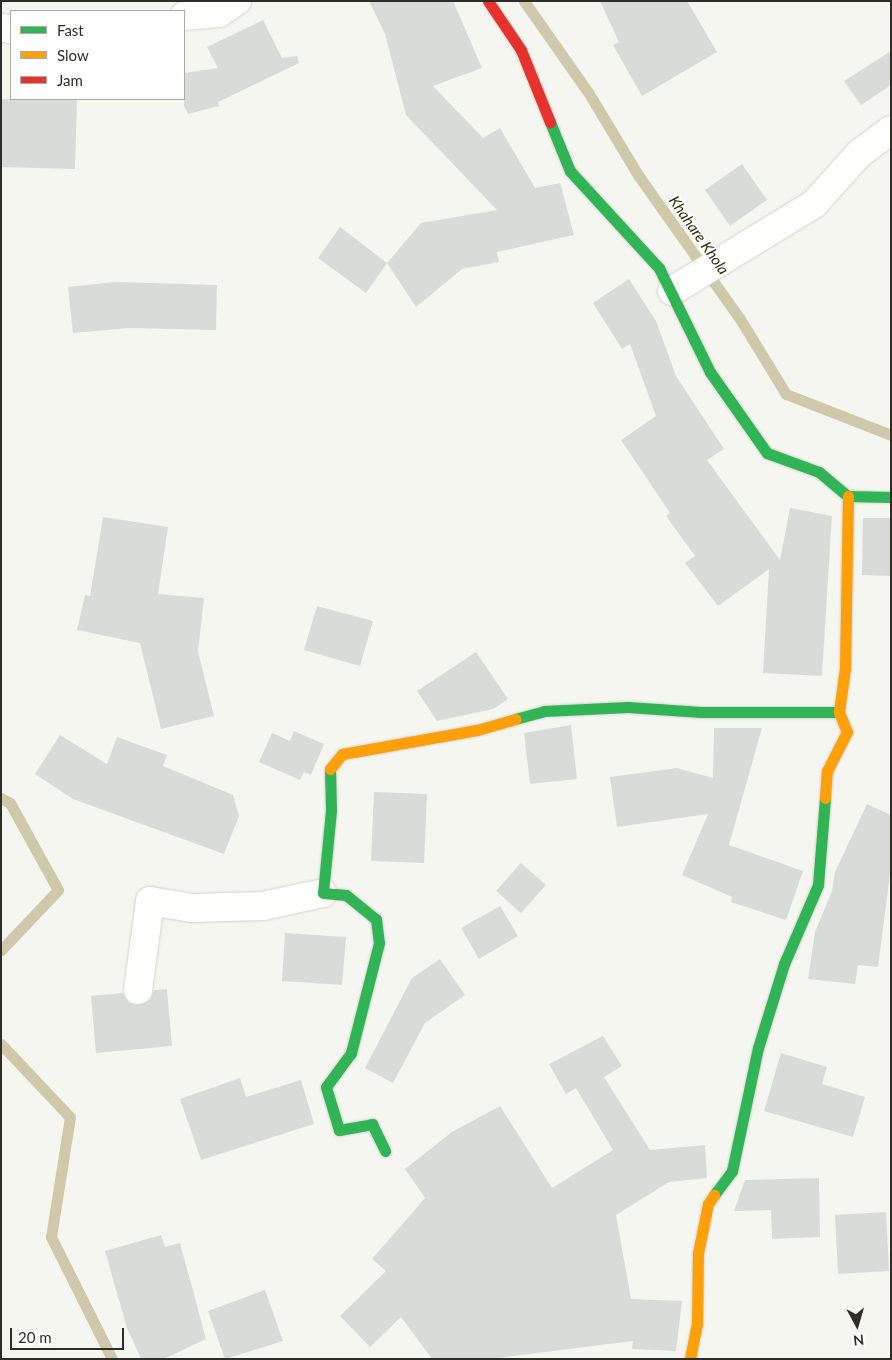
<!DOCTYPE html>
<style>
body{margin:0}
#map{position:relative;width:892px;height:1360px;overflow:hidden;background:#f6f6f0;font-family:Lato,sans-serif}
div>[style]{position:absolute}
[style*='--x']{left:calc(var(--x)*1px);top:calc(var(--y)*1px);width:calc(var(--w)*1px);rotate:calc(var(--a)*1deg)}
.stream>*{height:11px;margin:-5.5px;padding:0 5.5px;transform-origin:5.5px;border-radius:5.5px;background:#cfc8aa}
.building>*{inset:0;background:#d9dbd9}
.roads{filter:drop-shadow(0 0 1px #d4d3cf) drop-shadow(0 0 1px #d4d3cf)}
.street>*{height:28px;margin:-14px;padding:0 14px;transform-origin:14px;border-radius:14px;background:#fefefd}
.fast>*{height:11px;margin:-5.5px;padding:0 5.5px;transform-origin:5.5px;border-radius:5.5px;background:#30b455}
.slow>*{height:11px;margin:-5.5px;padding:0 5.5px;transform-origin:5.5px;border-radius:5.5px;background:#ff9f0a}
.jam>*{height:11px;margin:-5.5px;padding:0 5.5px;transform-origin:5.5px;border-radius:5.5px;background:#e5322d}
span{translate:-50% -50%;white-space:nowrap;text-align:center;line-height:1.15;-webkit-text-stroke:4px #fff;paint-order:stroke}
.water-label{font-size:15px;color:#332b08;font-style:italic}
.frame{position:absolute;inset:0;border:2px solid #2e2d29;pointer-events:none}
.legend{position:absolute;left:10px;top:10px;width:175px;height:90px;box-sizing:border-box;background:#fff;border:1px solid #ababa9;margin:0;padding:6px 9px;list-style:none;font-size:15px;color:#2e2d29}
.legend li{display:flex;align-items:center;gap:10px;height:25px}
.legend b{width:25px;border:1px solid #ababa9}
.north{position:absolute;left:832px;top:1300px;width:50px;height:50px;-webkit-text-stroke:4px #fff;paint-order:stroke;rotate:174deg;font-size:14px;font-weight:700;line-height:20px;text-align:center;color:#2e2d29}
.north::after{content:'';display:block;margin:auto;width:18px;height:22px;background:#2e2d29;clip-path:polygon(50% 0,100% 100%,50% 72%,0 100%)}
.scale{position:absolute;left:10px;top:1328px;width:114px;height:22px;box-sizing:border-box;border:2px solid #2e2d29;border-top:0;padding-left:6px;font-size:15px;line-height:18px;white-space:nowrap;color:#2e2d29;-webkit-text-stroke:4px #fff;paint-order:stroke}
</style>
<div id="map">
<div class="stream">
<i style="--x:524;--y:1;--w:111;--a:54.9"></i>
<i style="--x:588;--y:92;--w:97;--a:58.9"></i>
<i style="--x:638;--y:175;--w:176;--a:54.7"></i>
<i style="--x:740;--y:319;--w:88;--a:58.5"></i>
<i style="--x:786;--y:394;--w:113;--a:21.3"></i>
<i style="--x:1;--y:798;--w:10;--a:29"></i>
<i style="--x:10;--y:803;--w:99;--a:61.1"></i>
<i style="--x:58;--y:890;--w:83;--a:133.5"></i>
<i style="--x:1;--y:1044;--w:100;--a:46.6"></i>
<i style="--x:70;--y:1117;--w:121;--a:99"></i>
<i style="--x:51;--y:1237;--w:136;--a:63.4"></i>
</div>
<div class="building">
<i style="clip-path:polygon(369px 1px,453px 1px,482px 68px,433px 86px,483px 138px,500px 128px,535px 188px,560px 183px,574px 235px,497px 252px,499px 262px,462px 269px,416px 307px,387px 263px,421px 223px,497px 210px,406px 115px,385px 34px)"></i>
<i style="clip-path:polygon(600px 1px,687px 1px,717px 52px,642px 96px,613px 45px,619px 42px)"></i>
<i style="clip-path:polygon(263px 20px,282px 58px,297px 56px,299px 63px,218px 102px,219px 106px,188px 114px,184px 106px,184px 73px,218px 68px,207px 47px)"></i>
<i style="clip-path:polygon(891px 51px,891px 85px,861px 105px,844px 81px)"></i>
<i style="clip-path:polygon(1px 99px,77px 99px,75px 169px,1px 167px)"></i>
<i style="clip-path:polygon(742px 164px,767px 200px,730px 226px,705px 190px)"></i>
<i style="clip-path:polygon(340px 227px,387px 263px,366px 293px,318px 258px)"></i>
<i style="clip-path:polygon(629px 279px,656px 321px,676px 376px,724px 449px,707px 460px,780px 560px,790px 508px,832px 516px,822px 676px,763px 673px,769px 569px,718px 606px,685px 563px,695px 556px,666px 516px,670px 513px,621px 440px,656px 416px,630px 344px,622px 349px,593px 303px)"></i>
<i style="clip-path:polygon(115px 282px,217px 285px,216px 330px,129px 328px,73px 333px,68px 287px)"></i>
<i style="clip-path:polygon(103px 517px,168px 527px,158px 594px,204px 598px,198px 651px,214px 716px,161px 729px,140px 643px,77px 630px,85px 595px,90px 596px)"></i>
<i style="clip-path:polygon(863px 518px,891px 518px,891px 576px,862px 575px)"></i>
<i style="clip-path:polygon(317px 606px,373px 621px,360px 666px,304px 650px)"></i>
<i style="clip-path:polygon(476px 652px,508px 699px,493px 709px,437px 721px,417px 691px)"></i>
<i style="clip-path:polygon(571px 725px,577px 779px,530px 784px,524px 733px)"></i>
<i style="clip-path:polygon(714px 728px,762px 728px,729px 845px,803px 871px,786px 920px,731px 902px,732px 897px,682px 875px,708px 814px,617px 827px,610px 777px,677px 768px,713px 778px)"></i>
<i style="clip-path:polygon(294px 731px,324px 744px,311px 775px,304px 772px,300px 780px,259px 762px,272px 733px,290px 741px)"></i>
<i style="clip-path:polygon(60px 735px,107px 764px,117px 737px,167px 755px,163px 766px,233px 795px,239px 816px,224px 854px,73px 799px,35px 774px)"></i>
<i style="clip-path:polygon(374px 792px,427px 794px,424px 863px,371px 861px)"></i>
<i style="clip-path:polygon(867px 804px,891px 815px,891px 867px,878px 967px,858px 965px,855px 984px,808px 979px,815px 932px,832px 891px,835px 872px)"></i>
<i style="clip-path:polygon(521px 863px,546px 885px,521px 913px,496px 891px)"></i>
<i style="clip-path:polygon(500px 906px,518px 936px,479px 959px,461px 928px)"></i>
<i style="clip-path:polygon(285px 933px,346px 937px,342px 985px,282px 981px)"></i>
<i style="clip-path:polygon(440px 959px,465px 995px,425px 1023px,393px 1083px,365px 1068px,412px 978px)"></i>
<i style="clip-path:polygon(167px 989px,172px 1046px,96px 1053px,91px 996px,123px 993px,128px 1002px,136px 1005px,150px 1000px,154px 990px)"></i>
<i style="clip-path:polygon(603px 1036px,622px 1066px,604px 1077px,650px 1150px,705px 1145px,707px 1178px,669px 1182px,616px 1215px,631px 1299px,682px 1301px,676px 1351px,632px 1349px,633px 1341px,491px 1359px,432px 1359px,401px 1317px,370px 1347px,340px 1316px,386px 1271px,372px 1259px,425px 1198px,405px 1169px,452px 1132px,500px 1106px,552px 1188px,613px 1150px,576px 1088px,566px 1094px,549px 1064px)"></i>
<i style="clip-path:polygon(781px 1053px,827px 1067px,822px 1084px,865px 1097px,853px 1137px,764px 1111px)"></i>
<i style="clip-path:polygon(240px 1078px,246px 1097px,301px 1080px,314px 1124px,201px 1160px,180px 1099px)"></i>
<i style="clip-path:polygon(819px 1178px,820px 1237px,772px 1239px,771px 1210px,734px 1211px,745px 1180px)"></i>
<i style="clip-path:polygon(886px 1212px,889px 1271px,838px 1274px,835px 1215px)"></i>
<i style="clip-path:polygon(161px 1235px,165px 1247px,180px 1243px,206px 1339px,164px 1359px,141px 1359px,127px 1328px,105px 1251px)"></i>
<i style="clip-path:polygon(265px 1290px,283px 1341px,225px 1359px,208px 1311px)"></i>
</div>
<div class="roads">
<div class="street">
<i style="--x:184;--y:16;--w:35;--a:-5"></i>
<i style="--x:219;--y:13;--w:22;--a:-34"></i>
<i style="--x:1;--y:28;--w:10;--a:6"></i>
<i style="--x:672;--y:291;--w:167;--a:-31.5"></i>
<i style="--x:814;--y:204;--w:67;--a:-48"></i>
<i style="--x:859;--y:154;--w:40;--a:-37"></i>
<i style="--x:138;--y:990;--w:90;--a:-82.3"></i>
<i style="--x:150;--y:901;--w:43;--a:9.5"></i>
<i style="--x:192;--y:908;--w:71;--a:-1.6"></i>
<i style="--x:263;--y:906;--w:61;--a:-12.2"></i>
</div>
<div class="fast">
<i style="--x:550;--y:122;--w:53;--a:67.8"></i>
<i style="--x:570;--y:171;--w:132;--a:47.5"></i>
<i style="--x:659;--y:268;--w:116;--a:63.9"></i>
<i style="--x:710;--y:372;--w:99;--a:54.9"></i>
<i style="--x:767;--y:453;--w:55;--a:20.1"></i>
<i style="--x:819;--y:472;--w:38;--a:40"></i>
<i style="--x:848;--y:496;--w:43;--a:1.3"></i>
<i style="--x:515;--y:719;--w:30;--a:-15"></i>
<i style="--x:544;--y:711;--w:84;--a:-2.7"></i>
<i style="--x:628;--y:707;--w:73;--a:3.9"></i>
<i style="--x:701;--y:712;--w:138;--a:0"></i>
<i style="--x:330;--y:769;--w:41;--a:88.6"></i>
<i style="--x:331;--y:810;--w:83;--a:95.5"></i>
<i style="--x:323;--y:893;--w:23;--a:5"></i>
<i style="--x:346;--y:895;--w:38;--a:39"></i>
<i style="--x:376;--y:919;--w:24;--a:83"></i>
<i style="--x:379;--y:943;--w:114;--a:104.3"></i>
<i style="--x:351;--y:1053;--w:42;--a:126.3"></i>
<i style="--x:326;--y:1087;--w:45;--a:73.2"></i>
<i style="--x:339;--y:1130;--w:34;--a:-10"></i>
<i style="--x:372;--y:1124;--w:30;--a:64"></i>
<i style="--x:714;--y:1195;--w:30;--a:-53"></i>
<i style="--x:732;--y:1171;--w:126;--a:-78.1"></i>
<i style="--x:758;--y:1048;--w:88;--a:-72.8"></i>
<i style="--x:784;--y:964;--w:86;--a:-66.7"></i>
<i style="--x:818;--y:885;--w:87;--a:-85.4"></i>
</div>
<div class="slow">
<i style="--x:330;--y:769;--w:19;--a:-51"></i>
<i style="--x:342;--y:754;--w:137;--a:-10.1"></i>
<i style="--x:477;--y:730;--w:40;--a:-16"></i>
<i style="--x:825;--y:798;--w:27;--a:-86"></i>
<i style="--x:827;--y:771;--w:44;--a:-62.9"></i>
<i style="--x:847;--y:732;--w:22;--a:-112"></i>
<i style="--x:839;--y:712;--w:44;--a:-82.2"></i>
<i style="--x:845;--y:668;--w:172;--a:-89"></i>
<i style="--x:690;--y:1359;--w:36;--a:-79"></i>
<i style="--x:697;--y:1324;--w:71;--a:-89.2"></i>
<i style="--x:698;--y:1253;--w:50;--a:-78.5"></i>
<i style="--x:708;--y:1204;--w:11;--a:-56"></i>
</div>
<div class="jam">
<i style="--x:488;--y:1;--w:59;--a:56"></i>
<i style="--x:521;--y:50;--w:78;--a:68.1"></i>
</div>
</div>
<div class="water-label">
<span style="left:699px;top:235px;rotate:55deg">Khahare Khola</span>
</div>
<div class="frame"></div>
<ul class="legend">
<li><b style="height:6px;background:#30b455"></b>Fast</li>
<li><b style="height:6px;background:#ff9f0a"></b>Slow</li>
<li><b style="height:6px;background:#e5322d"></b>Jam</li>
</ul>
<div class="north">N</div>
<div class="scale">20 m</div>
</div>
